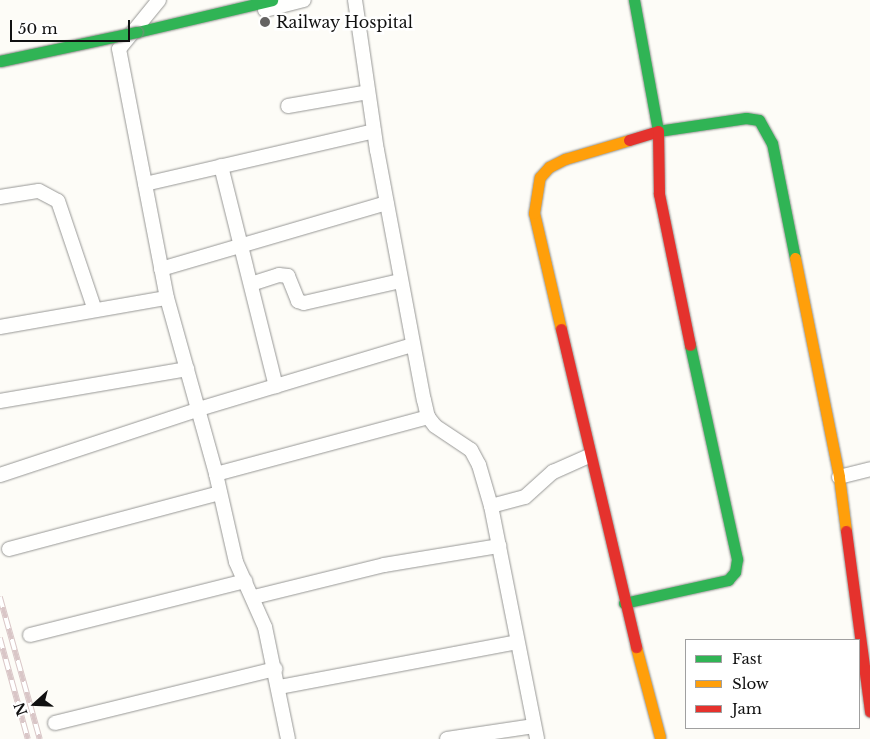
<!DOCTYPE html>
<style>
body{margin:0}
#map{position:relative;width:870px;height:739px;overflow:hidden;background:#fdfcf7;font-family:"Libre Baskerville",serif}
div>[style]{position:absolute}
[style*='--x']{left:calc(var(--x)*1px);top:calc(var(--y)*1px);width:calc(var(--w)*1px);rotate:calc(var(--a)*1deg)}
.roads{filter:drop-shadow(0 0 1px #979795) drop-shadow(0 0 1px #979795)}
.street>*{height:14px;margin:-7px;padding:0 7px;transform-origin:7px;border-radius:7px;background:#fffffe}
.fast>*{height:11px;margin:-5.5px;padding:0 5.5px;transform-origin:5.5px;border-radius:5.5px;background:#30b455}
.slow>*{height:11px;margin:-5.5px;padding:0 5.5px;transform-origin:5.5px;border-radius:5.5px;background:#ff9f0a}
.jam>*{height:11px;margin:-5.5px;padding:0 5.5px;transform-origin:5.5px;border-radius:5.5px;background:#e5322d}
.rail>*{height:5.5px;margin-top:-2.75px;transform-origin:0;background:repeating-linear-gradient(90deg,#fff 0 11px,#d9c6c7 0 22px);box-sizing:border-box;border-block:1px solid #d9c6c7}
.bridges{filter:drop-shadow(0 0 1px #858482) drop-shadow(0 0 1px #858482)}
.fast-bridge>*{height:11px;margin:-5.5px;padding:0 5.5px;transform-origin:5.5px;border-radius:5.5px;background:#30b455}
.dots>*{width:14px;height:14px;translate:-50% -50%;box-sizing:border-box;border:2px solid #fff;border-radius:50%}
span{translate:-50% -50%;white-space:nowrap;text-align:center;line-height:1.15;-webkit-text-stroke:5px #fff;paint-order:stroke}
.poi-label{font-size:16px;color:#111}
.left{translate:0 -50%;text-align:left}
.legend{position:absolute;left:685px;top:639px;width:175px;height:90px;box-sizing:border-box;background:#fff;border:1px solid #a0a0a0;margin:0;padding:6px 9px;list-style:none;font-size:15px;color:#111}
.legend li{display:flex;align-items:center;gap:10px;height:25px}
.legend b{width:25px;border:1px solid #a0a0a0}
.north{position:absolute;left:10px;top:679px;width:50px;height:50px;-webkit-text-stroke:4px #fff;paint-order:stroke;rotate:250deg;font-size:14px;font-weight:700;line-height:20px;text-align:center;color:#111}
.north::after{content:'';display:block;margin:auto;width:18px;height:22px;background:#111;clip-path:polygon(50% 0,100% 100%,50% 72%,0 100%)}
.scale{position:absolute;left:10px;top:20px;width:120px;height:22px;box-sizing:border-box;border:2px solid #111;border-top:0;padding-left:6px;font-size:15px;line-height:18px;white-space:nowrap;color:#111;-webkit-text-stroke:4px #fff;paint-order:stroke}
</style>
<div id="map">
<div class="roads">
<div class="street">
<i style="--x:159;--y:0;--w:63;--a:129.2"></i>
<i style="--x:119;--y:49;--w:254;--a:79.1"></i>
<i style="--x:167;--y:298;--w:183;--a:74.4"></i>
<i style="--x:216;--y:474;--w:90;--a:77.2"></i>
<i style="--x:236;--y:562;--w:71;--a:66"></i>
<i style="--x:265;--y:627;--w:114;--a:78.4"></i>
<i style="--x:355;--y:0;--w:152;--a:81.7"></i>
<i style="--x:377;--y:150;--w:254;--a:79.4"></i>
<i style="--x:424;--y:400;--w:17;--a:77"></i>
<i style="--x:428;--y:417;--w:11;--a:52"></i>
<i style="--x:435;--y:426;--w:43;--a:33.7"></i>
<i style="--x:471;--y:450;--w:17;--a:62"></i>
<i style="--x:479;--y:465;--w:43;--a:73.7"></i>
<i style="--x:491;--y:506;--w:237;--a:78.8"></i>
<i style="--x:265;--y:10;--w:40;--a:-14.4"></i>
<i style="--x:288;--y:106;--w:81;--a:-9.9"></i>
<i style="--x:221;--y:166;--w:227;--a:76"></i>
<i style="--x:145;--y:184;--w:235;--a:-13"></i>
<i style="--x:0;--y:197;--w:39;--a:-9"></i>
<i style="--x:39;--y:191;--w:21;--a:28"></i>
<i style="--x:58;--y:201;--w:115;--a:71.3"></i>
<i style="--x:161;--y:269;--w:235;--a:-16.3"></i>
<i style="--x:251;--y:284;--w:29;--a:-18"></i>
<i style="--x:279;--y:275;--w:9;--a:6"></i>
<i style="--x:288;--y:276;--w:27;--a:68"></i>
<i style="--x:298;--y:301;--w:6;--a:18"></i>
<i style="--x:304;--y:303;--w:98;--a:-12.9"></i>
<i style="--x:0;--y:327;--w:169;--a:-9.9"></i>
<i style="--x:0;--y:401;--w:190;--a:-9.7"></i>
<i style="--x:216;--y:474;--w:220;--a:-15"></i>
<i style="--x:0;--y:475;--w:210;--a:-18.3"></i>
<i style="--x:199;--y:409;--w:223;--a:-16.7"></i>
<i style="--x:839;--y:477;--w:32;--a:-14"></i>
<i style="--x:491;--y:506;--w:35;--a:-15"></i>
<i style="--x:525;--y:497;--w:38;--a:-42"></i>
<i style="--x:553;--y:472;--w:39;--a:-24"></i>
<i style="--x:9;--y:549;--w:218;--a:-14.9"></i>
<i style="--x:254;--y:597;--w:134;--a:-13.8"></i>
<i style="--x:384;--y:565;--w:117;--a:-9.4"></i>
<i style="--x:30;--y:635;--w:222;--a:-14.1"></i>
<i style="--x:279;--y:687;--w:242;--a:-10.7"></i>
<i style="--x:55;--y:723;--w:227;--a:-13.8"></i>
<i style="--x:447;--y:739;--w:88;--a:-8.5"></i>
</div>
<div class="fast">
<i style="--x:634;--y:0;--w:133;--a:79.6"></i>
<i style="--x:658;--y:131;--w:89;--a:-8.4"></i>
<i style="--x:746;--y:118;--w:13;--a:9"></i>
<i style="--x:759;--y:120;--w:26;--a:61"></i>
<i style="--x:772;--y:143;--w:117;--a:78.7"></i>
<i style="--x:137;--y:32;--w:139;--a:-13.3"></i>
<i style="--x:624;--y:603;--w:107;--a:-12.5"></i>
<i style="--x:728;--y:580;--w:11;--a:-49"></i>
<i style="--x:735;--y:572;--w:13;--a:-81"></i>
<i style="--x:737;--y:559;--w:219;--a:-102.4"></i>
</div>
<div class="slow">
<i style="--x:795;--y:258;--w:223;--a:78.6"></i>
<i style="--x:839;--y:477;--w:54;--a:82.6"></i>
<i style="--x:561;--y:329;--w:119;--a:-103.1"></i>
<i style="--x:534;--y:213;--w:36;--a:-81"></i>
<i style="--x:540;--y:177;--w:13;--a:-48"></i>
<i style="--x:549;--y:167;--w:18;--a:-27"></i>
<i style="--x:565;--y:159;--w:67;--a:-16.5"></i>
<i style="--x:636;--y:647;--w:93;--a:75.1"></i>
</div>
<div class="jam">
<i style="--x:629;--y:140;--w:30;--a:-17"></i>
<i style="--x:658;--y:131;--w:63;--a:89.1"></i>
<i style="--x:659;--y:194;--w:154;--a:78.4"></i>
<i style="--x:561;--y:329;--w:327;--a:76.7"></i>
<i style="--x:846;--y:531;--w:182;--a:82.4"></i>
</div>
</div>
<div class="rail">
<i style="--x:0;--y:597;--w:148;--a:74.3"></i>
<i style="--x:0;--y:638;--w:105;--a:74.5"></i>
</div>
<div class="bridges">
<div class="fast-bridge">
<i style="--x:0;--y:61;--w:140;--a:-12"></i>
</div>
</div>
<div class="dots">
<i style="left:265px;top:22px;background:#646362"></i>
</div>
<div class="poi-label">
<span class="left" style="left:276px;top:22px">Railway Hospital</span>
</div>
<ul class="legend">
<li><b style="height:6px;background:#30b455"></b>Fast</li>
<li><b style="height:6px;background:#ff9f0a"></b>Slow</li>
<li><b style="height:6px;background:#e5322d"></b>Jam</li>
</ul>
<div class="north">N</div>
<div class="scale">50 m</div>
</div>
